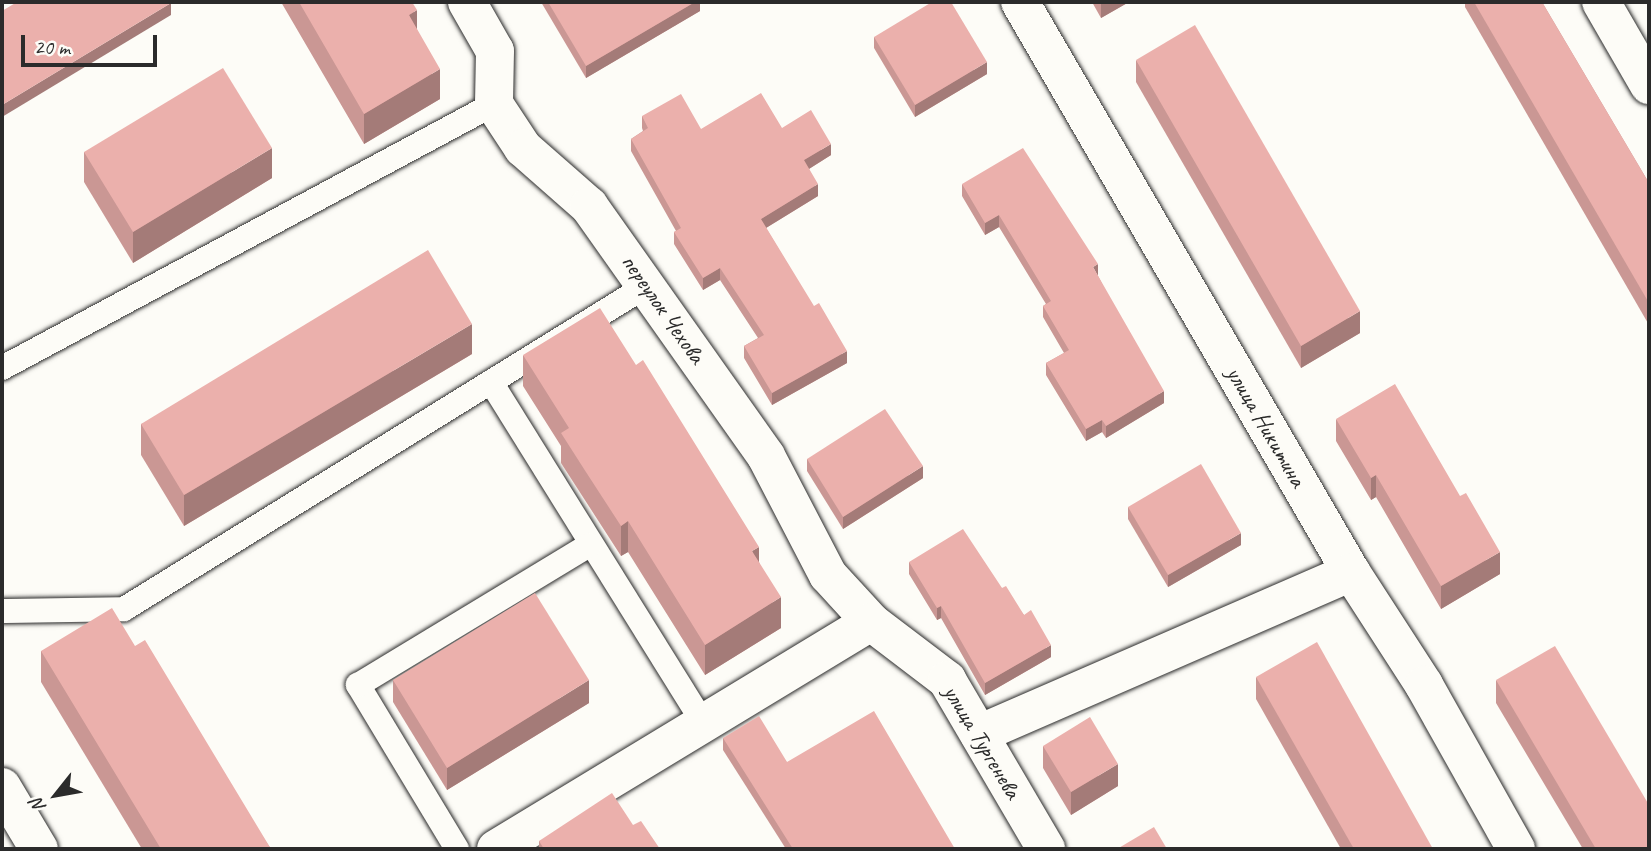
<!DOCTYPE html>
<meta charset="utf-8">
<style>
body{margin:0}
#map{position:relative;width:1651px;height:851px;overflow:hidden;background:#fdfcf7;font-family:Caveat,sans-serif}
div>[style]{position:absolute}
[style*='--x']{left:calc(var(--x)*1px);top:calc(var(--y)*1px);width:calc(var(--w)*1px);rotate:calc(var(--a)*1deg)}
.roads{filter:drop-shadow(0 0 2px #2b2b2b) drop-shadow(0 0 2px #2b2b2b)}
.lane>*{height:24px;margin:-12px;padding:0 12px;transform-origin:12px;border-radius:12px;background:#fdfcf7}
.street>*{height:38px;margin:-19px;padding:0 19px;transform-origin:19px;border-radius:19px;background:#fdfcf7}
.wall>*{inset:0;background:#ca9794}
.shaded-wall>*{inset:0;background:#a47b78}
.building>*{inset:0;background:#ebb0ac}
span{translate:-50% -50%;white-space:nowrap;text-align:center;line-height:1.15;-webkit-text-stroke:7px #fdfcf7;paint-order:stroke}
.street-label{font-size:24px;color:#2b2b2b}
.frame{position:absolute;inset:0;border:4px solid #2b2b2b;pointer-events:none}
.north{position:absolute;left:21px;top:760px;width:70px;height:70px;-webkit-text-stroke:5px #fdfcf7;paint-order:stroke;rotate:239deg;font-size:19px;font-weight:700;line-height:28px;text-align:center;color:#2b2b2b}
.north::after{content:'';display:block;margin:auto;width:24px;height:32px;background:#2b2b2b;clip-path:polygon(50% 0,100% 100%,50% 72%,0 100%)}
.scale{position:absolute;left:21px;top:35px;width:136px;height:32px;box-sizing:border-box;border:4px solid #2b2b2b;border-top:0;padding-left:9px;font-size:21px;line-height:24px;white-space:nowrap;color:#2b2b2b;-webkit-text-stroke:5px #fdfcf7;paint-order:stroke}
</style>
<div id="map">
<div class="roads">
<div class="lane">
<i style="--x:2;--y:368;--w:558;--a:-28.22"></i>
<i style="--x:491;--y:382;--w:402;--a:58.1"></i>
<i style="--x:2;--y:611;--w:122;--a:-0.9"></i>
<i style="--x:124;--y:609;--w:614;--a:-31.75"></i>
<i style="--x:457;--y:849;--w:192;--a:-121.1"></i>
<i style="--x:358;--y:685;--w:270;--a:-31.2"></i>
</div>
<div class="street">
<i style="--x:467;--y:2;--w:56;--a:60.3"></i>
<i style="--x:495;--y:51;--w:53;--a:91.1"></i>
<i style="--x:494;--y:104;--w:53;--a:56.6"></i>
<i style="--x:523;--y:148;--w:88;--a:41.3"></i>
<i style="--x:589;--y:206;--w:306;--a:54.7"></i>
<i style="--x:766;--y:456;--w:134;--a:62.5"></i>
<i style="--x:828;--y:575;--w:64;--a:47.5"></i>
<i style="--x:871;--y:622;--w:96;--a:37.3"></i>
<i style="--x:947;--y:680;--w:196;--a:59.6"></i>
<i style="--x:1020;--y:2;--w:659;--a:59.86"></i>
<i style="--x:1351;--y:572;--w:135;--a:57.1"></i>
<i style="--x:1424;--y:685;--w:188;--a:60.7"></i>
<i style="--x:1601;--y:2;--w:96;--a:60"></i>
<i style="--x:979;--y:734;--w:406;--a:-23.5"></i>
<i style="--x:2;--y:787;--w:72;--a:59.2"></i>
<i style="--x:496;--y:849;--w:438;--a:-31.2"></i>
</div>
</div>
<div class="wall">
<i style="clip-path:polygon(281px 2px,412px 2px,417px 30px,440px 99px,364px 144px)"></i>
<i style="clip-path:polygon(541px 2px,700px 2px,700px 11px,586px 78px)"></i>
<i style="clip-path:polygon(1092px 2px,1129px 2px,1101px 18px)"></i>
<i style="clip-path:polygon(1465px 2px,1542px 2px,1649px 183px,1649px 325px,1465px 7px)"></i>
<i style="clip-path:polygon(874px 37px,987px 74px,915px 117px,874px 48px)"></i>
<i style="clip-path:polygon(1136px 60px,1360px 333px,1301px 368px,1136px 82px)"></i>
<i style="clip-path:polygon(642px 116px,701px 129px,782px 128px,831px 155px,809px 169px,818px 196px,766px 228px,847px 363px,772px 405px,744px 358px,744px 346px,758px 338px,720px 280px,703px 290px,674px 244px,674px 232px,676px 231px,631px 151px,631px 139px,643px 131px,642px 128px)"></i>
<i style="clip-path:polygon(84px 152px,272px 178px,133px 263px,84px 182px)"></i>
<i style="clip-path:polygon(962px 184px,1098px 276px,1164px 403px,1106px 438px,1102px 432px,1086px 441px,1046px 375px,1046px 363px,1064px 353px,1043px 317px,1043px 306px,1046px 304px,999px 227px,985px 235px,962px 196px)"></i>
<i style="clip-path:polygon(472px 354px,184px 526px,141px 455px,141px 424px)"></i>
<i style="clip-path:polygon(523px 355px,759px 562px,781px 628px,705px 675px,628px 552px,621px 556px,561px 463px,561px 446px,523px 386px)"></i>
<i style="clip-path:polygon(1336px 419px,1500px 574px,1441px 609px,1376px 497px,1371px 500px,1336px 441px)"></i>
<i style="clip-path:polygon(807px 459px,923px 478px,843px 529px,807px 471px)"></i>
<i style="clip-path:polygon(1128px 507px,1241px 545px,1168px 587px,1128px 519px)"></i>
<i style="clip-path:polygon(909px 562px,1002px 588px,1024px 615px,1051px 657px,985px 695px,941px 618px,937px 620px,909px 574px)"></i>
<i style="clip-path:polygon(135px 646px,271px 849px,142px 849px,41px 682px,41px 651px)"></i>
<i style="clip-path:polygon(1256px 677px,1433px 849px,1341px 849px,1256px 699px)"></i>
<i style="clip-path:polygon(393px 680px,589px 703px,447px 790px,393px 702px)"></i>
<i style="clip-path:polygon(1496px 680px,1649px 849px,1583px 849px,1496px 703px)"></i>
<i style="clip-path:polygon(723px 738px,787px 762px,955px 849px,786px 849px,723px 750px)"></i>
<i style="clip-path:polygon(1043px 746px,1118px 786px,1071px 815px,1043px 768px)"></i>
<i style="clip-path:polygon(633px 825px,660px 849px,539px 849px,539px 841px)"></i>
</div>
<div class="shaded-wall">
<i style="clip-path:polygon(695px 2px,700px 2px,700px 11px,586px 78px,586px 66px)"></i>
<i style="clip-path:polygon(1101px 2px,1129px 2px,1101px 18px)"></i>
<i style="clip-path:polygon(171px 3px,171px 15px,2px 117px,2px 105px)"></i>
<i style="clip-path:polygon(417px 10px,417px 40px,409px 15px)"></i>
<i style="clip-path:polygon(987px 62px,987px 74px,915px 117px,915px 105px)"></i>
<i style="clip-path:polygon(440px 69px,440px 99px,364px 144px,364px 114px)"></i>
<i style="clip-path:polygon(831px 144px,831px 155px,804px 172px,804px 160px)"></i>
<i style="clip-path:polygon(272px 148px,272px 178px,133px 263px,133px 232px)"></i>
<i style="clip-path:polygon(818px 184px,818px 196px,761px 231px,761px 219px)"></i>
<i style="clip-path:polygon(999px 215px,999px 227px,985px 235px,985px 223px)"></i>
<i style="clip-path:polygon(1098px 264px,1098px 276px,1093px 267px)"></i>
<i style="clip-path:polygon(720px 268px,720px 280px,703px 290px,703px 278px)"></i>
<i style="clip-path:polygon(1360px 311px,1360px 333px,1301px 368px,1301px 346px)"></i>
<i style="clip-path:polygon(472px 324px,472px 354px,184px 526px,184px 495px)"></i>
<i style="clip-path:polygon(847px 351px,847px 363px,772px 405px,772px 393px)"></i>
<i style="clip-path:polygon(1164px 391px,1164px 403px,1106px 438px,1106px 426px)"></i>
<i style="clip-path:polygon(1102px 420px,1102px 432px,1086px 441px,1086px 429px)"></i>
<i style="clip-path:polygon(923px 466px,923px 478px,843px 529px,843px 517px)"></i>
<i style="clip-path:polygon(1376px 475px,1376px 497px,1371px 500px,1371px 478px)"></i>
<i style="clip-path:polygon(628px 521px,628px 552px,621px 556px,621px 526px)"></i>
<i style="clip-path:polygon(1241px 533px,1241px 545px,1168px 587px,1168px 575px)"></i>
<i style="clip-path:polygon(759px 547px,759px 577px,752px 551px)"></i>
<i style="clip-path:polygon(1500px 552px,1500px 574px,1441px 609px,1441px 586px)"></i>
<i style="clip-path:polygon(781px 597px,781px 628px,705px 675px,705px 645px)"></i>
<i style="clip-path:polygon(941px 606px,941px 618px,937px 620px,937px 608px)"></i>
<i style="clip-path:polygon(1051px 645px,1051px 657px,985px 695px,985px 683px)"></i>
<i style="clip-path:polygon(589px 680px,589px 703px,447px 790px,447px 768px)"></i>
<i style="clip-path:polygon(1118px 764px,1118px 786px,1071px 815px,1071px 792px)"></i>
</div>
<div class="building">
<i style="clip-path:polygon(17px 2px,170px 2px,171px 3px,2px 105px,2px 11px)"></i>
<i style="clip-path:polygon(299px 2px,412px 2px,417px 10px,409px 15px,440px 69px,364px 114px)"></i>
<i style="clip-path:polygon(548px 2px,695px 2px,586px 66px)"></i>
<i style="clip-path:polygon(932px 2px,951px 2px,987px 62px,915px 105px,874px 37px)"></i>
<i style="clip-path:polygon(1474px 2px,1542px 2px,1649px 183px,1649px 303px)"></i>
<i style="clip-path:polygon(1195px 25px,1360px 311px,1301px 346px,1136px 60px)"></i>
<i style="clip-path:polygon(223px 68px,272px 148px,133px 232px,84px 152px)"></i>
<i style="clip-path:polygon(761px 93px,782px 128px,811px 110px,831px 144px,804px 160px,818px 184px,761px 219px,814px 306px,819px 303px,847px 351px,772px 393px,744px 346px,764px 335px,720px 268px,703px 278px,674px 232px,681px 228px,631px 139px,648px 128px,642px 116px,681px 94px,701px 129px)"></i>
<i style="clip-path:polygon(1023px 148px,1098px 264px,1093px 267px,1164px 391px,1106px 426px,1102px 420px,1086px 429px,1046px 363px,1069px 350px,1043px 306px,1051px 301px,999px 215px,985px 223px,962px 184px)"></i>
<i style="clip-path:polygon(428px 250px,472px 324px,184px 495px,141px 424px)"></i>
<i style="clip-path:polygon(600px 308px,636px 365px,643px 360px,684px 426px,759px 547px,752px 551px,781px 597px,705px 645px,628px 521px,621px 526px,584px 469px,561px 433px,569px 428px,523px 355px)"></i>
<i style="clip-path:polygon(1395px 384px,1460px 496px,1466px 493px,1500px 552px,1441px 586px,1376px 475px,1371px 478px,1336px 419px)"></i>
<i style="clip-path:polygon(885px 409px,923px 466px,843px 517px,807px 459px)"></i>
<i style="clip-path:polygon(1201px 464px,1241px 533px,1168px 575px,1128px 507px)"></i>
<i style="clip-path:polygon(963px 529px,1002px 588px,1006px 586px,1024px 615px,1031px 610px,1051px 645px,985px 683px,941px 606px,937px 608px,909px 562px)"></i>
<i style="clip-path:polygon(535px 593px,589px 680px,447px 768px,393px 680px)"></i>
<i style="clip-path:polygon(112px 608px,135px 646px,145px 640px,271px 849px,161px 849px,41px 651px)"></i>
<i style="clip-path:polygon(1317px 642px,1433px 849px,1354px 849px,1256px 677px)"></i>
<i style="clip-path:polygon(1555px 646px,1649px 805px,1649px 849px,1596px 849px,1496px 680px)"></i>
<i style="clip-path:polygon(874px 711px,955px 849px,793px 849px,723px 738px,759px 716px,787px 762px)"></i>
<i style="clip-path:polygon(1090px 717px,1118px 764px,1071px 792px,1043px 746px)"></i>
<i style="clip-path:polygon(612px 793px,633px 825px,641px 821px,660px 849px,544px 849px,539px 841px)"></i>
<i style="clip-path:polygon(1154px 827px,1167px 849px,1117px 849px)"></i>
</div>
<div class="street-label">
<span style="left:663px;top:309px;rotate:55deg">переулок Чехова</span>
<span style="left:1266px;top:427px;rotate:60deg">улица Никитина</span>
<span style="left:982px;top:742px;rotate:59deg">улица Тургенева</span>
</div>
<div class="frame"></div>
<div class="north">N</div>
<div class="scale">20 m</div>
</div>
